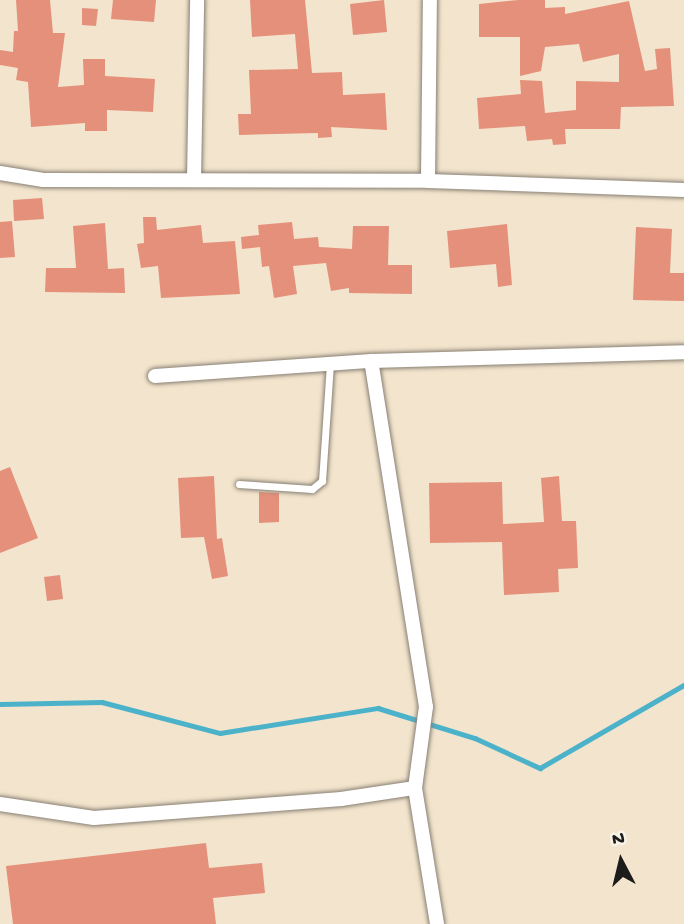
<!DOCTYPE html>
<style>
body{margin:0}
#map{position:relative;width:684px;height:924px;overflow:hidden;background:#f3e4cd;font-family:"Gochi Hand",sans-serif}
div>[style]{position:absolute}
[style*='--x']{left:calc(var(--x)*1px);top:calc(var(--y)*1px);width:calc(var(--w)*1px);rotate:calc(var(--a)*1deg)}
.stream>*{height:4.5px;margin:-2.25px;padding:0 2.25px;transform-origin:2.25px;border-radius:2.25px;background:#4bb2ca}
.building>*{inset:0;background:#e4907b}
.roads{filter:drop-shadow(0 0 2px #888074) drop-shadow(0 0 2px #888074)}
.lane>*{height:7px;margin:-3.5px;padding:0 3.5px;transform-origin:3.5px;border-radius:3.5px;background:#fff}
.street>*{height:14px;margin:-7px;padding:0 7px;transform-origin:7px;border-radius:7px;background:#fff}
span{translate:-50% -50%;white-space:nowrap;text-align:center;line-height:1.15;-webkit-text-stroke:5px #f7f3e8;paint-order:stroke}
.north{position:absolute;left:586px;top:826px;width:70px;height:70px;-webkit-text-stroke:5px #f7f3e8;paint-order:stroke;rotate:353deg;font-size:19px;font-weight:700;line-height:28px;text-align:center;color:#1c1c1c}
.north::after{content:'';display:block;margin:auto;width:24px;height:32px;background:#1c1c1c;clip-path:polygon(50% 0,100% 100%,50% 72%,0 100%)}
</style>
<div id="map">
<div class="stream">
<i style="--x:0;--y:704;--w:102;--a:-1.1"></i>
<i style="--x:102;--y:702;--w:122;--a:14.7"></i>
<i style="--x:220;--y:733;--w:160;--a:-9"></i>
<i style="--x:378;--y:708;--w:102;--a:17.2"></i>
<i style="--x:475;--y:738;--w:72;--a:24.8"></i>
<i style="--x:540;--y:768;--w:166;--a:-30"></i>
</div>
<div class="building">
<i style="clip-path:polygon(16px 0,50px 0,53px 33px,65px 33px,58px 87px,84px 85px,83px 59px,105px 59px,105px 76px,155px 79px,153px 112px,107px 110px,107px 131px,85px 131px,85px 123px,31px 127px,28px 82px,16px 80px,18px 68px,0 65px,0 50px,13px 52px,14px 31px,18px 31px)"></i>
<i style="clip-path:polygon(113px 0,156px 0,154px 22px,111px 19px)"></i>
<i style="clip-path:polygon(250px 0,305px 0,312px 73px,342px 72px,343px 95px,385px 93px,387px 130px,331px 127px,332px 137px,318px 138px,318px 133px,239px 135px,238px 114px,251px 114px,249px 70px,298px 69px,295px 34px,252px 37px)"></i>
<i style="clip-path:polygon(384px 0,387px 32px,353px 35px,350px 4px)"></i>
<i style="clip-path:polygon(518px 0,545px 0,545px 8px,565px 7px,565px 14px,629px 1px,645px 71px,657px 69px,655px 49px,670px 48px,674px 106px,621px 107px,620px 129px,565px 129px,566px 144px,553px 145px,552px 139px,527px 141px,525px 126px,479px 129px,477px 98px,521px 94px,520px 80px,542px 81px,545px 113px,576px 110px,576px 81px,619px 82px,619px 54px,583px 62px,579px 44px,545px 47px,541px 71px,520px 76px,520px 37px,479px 37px,479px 4px)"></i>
<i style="clip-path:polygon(82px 8px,98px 9px,96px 26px,82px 25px)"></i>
<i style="clip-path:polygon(42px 198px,44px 219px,14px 221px,13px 200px)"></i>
<i style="clip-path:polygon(143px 217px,156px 217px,157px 230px,201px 225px,203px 243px,235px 241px,240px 294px,161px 298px,158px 266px,141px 268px,137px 244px,144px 243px)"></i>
<i style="clip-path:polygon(12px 221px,15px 257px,0 258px,0 222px)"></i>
<i style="clip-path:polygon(292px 222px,294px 239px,318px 237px,319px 247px,352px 249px,353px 226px,389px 226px,388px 265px,412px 265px,412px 294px,349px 293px,349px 288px,331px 291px,326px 263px,293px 266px,297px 294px,274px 298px,269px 266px,262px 267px,260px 247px,242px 249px,241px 237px,259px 235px,258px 225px)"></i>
<i style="clip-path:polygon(105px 223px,108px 269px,124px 268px,125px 293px,45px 292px,46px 268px,76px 268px,73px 226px)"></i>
<i style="clip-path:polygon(507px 224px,512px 285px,498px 287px,496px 264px,450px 268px,447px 231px)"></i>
<i style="clip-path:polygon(636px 227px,672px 229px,670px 273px,684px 273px,684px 301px,633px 300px)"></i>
<i style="clip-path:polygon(10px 467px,38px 538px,0 553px,0 471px)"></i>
<i style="clip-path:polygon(214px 476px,217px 539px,222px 538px,228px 576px,212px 579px,204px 537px,181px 538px,178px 478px)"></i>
<i style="clip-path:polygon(559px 476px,562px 521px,576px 521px,578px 568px,558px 569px,559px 592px,504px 595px,502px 542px,430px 543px,429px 483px,502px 482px,503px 524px,544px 522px,541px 478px)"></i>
<i style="clip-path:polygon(259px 492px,279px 493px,279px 522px,259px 523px)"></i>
<i style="clip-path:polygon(60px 575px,63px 599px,47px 601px,44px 577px)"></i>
<i style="clip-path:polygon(206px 843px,209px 868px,262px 863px,265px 893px,213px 898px,216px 924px,13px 924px,6px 866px)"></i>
</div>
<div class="roads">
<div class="lane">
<i style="--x:239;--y:484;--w:73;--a:3.9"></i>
<i style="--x:312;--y:489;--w:13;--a:-39"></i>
<i style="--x:322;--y:481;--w:116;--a:-86.1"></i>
</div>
<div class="street">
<i style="--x:0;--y:173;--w:44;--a:9.2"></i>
<i style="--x:43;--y:180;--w:385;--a:0.1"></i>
<i style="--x:428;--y:181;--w:256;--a:2"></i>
<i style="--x:194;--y:180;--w:180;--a:-89"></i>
<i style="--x:428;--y:181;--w:181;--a:-89.4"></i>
<i style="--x:155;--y:376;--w:217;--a:-4"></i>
<i style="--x:371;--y:361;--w:313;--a:-1.6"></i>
<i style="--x:415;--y:788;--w:138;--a:80.8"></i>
<i style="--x:0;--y:804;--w:95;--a:8.5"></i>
<i style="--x:94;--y:818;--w:248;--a:-4.4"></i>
<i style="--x:341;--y:799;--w:75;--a:-8.5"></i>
<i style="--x:415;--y:788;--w:82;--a:-82.3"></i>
<i style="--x:426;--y:707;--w:350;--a:-99"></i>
</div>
</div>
<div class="north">N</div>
</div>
